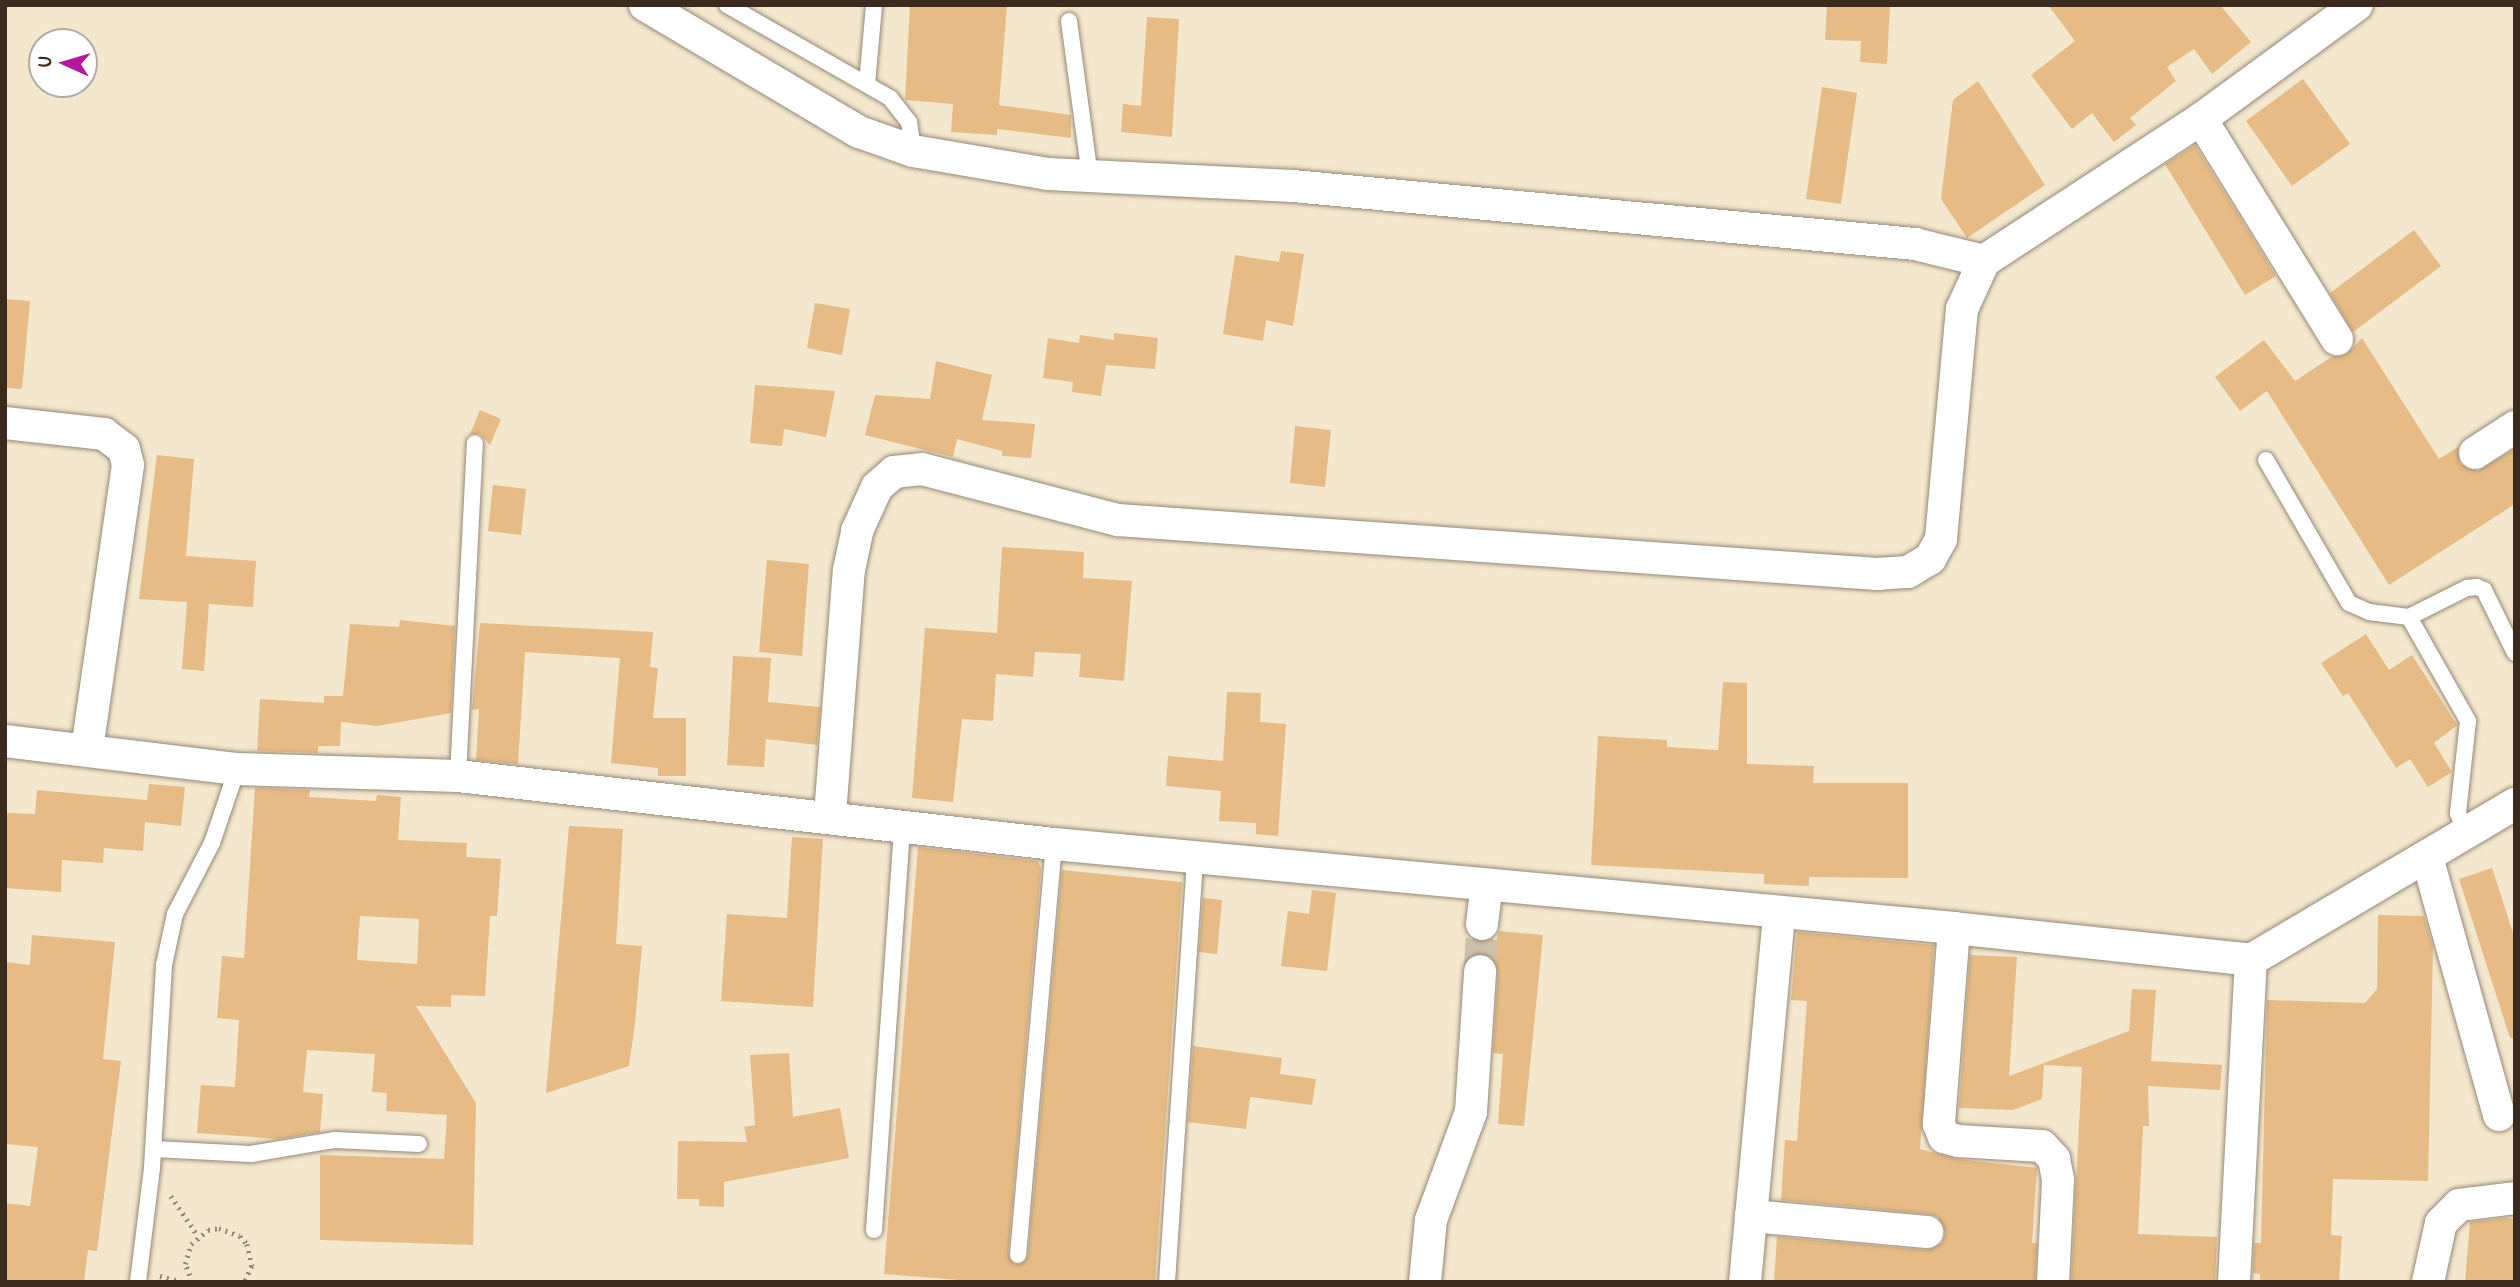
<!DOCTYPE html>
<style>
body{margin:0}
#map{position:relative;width:2520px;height:1287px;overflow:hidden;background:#f3e7ce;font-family:"Patrick Hand",sans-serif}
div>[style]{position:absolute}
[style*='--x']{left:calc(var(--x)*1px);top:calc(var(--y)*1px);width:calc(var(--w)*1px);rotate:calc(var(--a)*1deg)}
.building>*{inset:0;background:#e6bb85}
.street-tunnel>*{height:32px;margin-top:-16px;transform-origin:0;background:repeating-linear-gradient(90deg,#cec1ab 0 32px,transparent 0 48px)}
.path>*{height:4.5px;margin-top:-2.25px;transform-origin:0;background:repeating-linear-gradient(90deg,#978876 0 2px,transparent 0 7px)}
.roads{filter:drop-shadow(0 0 2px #978876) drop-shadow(0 0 2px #978876)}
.lane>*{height:16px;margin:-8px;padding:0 8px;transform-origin:8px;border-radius:8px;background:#fff}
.street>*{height:32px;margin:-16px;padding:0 16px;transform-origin:16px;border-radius:16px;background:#fff}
span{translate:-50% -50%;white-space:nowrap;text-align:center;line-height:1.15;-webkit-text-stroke:5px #fff;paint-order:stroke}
.frame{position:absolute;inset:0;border:7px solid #3b2a1e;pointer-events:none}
.north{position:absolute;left:28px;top:28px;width:70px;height:70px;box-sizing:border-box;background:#fff;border:2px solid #b1aaa5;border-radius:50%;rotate:274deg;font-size:19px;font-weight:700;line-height:28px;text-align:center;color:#3b2a1e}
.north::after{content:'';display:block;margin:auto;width:24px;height:32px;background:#b5179e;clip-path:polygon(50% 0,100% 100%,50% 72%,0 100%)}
</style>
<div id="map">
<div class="building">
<i style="clip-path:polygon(910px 5px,1007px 5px,999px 105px,1071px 115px,1071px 138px,997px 129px,997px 135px,951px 132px,953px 104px,905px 100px)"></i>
<i style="clip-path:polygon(1827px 5px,1890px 5px,1887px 64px,1860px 62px,1861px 41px,1825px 40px)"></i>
<i style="clip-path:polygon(2048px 5px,2220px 5px,2251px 42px,2212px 74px,2194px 49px,2167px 67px,2176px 81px,2130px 118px,2136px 125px,2114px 142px,2092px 113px,2072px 129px,2031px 75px,2075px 41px)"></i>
<i style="clip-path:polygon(1147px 17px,1179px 19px,1172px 137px,1121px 132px,1123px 104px,1141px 106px)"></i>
<i style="clip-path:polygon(2303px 79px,2350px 144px,2292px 186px,2246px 121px)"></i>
<i style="clip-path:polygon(1978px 81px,2045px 185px,1967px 238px,1941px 199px,1953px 100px)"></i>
<i style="clip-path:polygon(1822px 87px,1857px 93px,1841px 204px,1806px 199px)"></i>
<i style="clip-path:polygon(2195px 145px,2276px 276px,2245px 295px,2165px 164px)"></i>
<i style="clip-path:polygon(2414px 230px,2441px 266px,2353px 332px,2330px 293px)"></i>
<i style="clip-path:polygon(1281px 251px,1304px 254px,1293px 326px,1266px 320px,1263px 341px,1223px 334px,1235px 255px,1279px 262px)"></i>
<i style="clip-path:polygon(5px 299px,30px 301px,22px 389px,5px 388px)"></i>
<i style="clip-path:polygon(815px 303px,850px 309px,842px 355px,807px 348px)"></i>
<i style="clip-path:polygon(1114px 333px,1158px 338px,1155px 369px,1106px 365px,1101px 396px,1072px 392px,1073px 382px,1043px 378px,1048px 338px,1079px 343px,1080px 335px,1114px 340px)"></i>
<i style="clip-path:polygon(2362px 338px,2439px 459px,2458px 447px,2460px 464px,2477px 471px,2515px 449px,2515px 504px,2389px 585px,2267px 391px,2240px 411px,2215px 377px,2264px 340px,2295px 381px,2333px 356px,2347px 354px)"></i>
<i style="clip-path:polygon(936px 361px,992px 375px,982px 420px,1035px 424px,1031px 458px,1002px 456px,1002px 451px,957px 439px,953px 457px,865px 435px,875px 395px,930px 399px)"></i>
<i style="clip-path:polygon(755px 385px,835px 391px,826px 437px,784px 429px,782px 446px,750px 443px)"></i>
<i style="clip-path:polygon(480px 410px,501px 419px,490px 445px,480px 434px,470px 434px)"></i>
<i style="clip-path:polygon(1295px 426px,1331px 430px,1325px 487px,1290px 483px)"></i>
<i style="clip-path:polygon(157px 455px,194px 459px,186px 556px,256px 561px,253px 607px,209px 604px,204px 671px,182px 669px,187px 602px,139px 599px)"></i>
<i style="clip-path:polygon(493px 485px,526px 489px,521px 535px,488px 531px)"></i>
<i style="clip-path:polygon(1002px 547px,1084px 552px,1083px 578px,1132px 581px,1124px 681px,1079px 677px,1081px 654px,1035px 652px,1033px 677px,996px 674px,993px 721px,962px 719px,953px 802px,912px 798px,925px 628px,997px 633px)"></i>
<i style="clip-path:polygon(767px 560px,809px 564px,802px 656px,759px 652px)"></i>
<i style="clip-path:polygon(400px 620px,455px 626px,451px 713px,377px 726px,341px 722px,340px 746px,318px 746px,318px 753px,257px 751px,260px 699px,324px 703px,324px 696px,343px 696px,350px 624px,399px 627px)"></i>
<i style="clip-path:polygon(480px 623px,653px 632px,650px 667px,658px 668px,653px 718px,686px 718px,686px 776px,658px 776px,658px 768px,611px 763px,620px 658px,525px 652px,518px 764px,476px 760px,479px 709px,472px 710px)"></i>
<i style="clip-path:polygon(2366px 634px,2389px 670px,2412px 655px,2457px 725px,2434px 743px,2452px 772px,2428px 787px,2410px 759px,2396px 768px,2348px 693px,2343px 696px,2321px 663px)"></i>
<i style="clip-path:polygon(733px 656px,771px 658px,768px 702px,820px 707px,817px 745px,766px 739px,764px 767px,727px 765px)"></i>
<i style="clip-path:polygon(1723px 682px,1747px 683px,1747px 764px,1814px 766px,1813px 783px,1908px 783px,1908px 878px,1809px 877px,1809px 886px,1764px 884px,1764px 874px,1591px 865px,1598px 736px,1667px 740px,1667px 747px,1718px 750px)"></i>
<i style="clip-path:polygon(1227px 692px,1261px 693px,1260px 722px,1286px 724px,1278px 836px,1256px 834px,1256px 823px,1219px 821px,1221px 791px,1166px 786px,1168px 756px,1223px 761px)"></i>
<i style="clip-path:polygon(149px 784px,185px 787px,181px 826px,145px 822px,143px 851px,104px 848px,103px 863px,62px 860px,61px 892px,5px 888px,7px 813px,35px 814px,37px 790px,147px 800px)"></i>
<i style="clip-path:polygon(evenodd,255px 788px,310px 790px,309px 797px,376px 801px,377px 795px,401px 797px,398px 840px,467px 843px,466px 857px,501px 859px,497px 916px,490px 916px,485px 996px,451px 995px,451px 1007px,416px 1006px,476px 1103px,473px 1245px,320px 1240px,320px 1155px,444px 1159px,447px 1115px,386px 1111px,387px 1093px,372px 1092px,375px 1054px,307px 1050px,303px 1092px,323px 1094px,320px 1132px,279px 1139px,197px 1133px,201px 1085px,235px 1087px,239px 1020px,217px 1018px,222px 956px,244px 958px,255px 788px,360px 916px,419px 919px,417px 964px,357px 960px,360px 916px)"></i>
<i style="clip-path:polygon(569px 826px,623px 829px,616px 944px,642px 946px,635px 1023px,629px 1066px,546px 1093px)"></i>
<i style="clip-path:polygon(792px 837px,823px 839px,813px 1007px,721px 1001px,727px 914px,787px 918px)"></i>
<i style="clip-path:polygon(918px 847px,1038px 861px,1041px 868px,1008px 1254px,1016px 1265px,1028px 1256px,1062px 870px,1182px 882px,1155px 1282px,984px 1282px,884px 1274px)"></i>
<i style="clip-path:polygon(2492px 868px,2515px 939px,2515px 1038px,2510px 1038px,2459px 879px)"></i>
<i style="clip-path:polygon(1312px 890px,1336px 893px,1327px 971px,1281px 966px,1288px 911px,1309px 914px)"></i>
<i style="clip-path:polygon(1203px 898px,1222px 900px,1217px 954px,1199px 952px)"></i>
<i style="clip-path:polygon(2378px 915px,2424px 916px,2433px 947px,2428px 1181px,2333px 1179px,2331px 1235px,2342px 1236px,2339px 1282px,2260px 1282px,2260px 1274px,2253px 1273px,2254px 1243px,2261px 1243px,2267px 1000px,2365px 1003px,2377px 989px)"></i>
<i style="clip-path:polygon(1499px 931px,1543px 935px,1524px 1126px,1498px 1124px,1503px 1054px,1493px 1053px,1498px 972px,1492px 958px)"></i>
<i style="clip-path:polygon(1797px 932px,1934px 945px,1920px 1149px,1957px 1159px,2037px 1168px,2032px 1243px,2037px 1243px,2035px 1282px,1774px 1282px,1777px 1237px,1925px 1250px,1942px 1243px,1945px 1233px,1938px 1217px,1929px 1214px,1781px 1200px,1785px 1140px,1797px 1141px,1807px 1001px,1791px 1000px)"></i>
<i style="clip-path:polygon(32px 935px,115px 942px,103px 1059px,121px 1061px,97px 1251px,88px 1250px,84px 1282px,5px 1282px,5px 1203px,30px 1206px,38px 1147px,6px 1144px,5px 962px,30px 965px)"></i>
<i style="clip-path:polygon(1970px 955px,2017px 957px,2009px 1076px,2129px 1031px,2132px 989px,2156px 990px,2151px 1061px,2222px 1065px,2220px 1090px,2148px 1086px,2149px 1126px,2143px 1126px,2138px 1234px,2217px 1237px,2215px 1282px,2071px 1282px,2082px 1067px,2044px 1065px,2042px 1099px,2013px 1110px,1959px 1108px)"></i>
<i style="clip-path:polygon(1193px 1046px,1282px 1058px,1280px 1074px,1316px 1079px,1312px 1105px,1250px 1097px,1246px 1129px,1188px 1122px)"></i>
<i style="clip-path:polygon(789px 1053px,793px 1117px,840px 1108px,849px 1158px,724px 1182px,724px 1207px,699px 1206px,699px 1199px,677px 1199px,678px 1141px,747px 1142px,744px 1127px,755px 1125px,750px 1055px)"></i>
<i style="clip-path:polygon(2505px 1218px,2515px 1219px,2515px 1282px,2465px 1282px,2470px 1222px)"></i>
</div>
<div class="street-tunnel">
<i style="--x:1480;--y:971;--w:47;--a:-87.6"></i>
</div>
<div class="path">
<i style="--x:171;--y:1196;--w:48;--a:56"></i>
<i style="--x:160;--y:1276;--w:24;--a:15"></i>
<i style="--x:192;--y:1282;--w:19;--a:-111"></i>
<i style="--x:185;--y:1264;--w:21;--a:-73"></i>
<i style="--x:191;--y:1244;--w:22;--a:-39"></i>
<i style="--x:208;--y:1230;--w:11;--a:-10"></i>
<i style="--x:219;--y:1228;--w:22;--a:21"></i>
<i style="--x:240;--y:1236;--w:11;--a:49"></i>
<i style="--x:247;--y:1244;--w:23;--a:77"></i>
<i style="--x:252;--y:1266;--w:17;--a:114"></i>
</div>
<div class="roads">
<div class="lane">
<i style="--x:727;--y:5;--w:188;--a:29.7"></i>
<i style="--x:890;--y:98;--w:31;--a:52"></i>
<i style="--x:909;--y:122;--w:29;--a:82"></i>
<i style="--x:1069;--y:21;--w:156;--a:82.3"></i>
<i style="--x:867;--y:84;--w:79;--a:-84.9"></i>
<i style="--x:2266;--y:460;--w:165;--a:59.9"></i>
<i style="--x:2349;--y:603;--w:22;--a:24"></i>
<i style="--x:2369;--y:612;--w:40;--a:7.1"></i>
<i style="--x:2409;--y:617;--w:120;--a:60.4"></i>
<i style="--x:2468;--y:721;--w:93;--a:96.2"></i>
<i style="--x:2458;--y:813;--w:23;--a:70"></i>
<i style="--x:2409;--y:617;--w:65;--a:-26.6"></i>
<i style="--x:2467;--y:588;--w:10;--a:-6"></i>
<i style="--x:2477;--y:587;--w:8;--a:23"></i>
<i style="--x:2484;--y:590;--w:70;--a:63.8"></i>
<i style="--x:458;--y:776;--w:333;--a:-87.1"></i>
<i style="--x:154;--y:1149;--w:97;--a:3"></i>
<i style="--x:251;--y:1154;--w:85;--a:-9.5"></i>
<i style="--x:335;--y:1140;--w:84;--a:2.7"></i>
<i style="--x:874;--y:1230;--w:404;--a:-86"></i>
<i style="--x:1018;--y:1255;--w:413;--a:-85"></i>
<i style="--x:138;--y:1282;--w:115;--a:-83"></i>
<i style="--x:152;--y:1168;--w:203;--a:-86.6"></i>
<i style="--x:164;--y:965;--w:52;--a:-77.8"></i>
<i style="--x:175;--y:914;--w:80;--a:-62.5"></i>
<i style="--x:212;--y:843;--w:78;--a:-71.3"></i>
<i style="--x:1167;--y:1282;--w:425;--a:-86.2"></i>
</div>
<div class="street">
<i style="--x:645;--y:5;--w:249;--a:30.7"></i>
<i style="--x:859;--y:132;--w:57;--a:19.4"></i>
<i style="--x:913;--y:151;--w:137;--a:9.7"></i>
<i style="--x:1048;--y:174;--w:245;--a:2.8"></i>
<i style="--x:1293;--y:186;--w:625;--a:5.33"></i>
<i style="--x:1915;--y:244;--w:71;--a:13.8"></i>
<i style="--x:2201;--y:119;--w:259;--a:58.3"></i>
<i style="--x:5;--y:423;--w:100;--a:6.3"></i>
<i style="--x:104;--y:434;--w:25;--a:37"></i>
<i style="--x:124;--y:449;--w:16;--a:76"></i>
<i style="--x:128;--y:465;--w:288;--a:98.2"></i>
<i style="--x:2475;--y:453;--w:48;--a:-33"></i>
<i style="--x:5;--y:741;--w:234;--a:6.9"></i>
<i style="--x:237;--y:769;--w:221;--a:1.8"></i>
<i style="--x:458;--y:776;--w:600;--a:6.51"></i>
<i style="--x:1054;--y:844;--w:904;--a:5.33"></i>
<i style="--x:1954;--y:928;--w:299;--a:6.1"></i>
<i style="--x:2251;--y:960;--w:307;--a:-30.6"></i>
<i style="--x:830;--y:815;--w:246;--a:-85.6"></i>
<i style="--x:849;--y:570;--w:40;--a:-78"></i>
<i style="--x:857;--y:531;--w:48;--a:-65.6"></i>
<i style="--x:877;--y:487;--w:23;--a:-41"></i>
<i style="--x:894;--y:472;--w:28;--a:-6"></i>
<i style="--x:922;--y:469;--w:203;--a:14.6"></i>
<i style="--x:1118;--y:520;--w:761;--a:4.07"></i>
<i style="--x:1877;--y:574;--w:31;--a:-4"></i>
<i style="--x:1908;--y:572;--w:26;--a:-31"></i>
<i style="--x:1930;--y:559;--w:23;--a:-61"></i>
<i style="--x:1941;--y:539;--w:231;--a:-84.8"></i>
<i style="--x:1962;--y:309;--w:53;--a:-65.4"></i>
<i style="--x:1984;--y:261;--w:259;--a:-33.2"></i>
<i style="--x:2201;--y:119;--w:193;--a:-36.2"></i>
<i style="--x:2427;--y:857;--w:268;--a:74.4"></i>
<i style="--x:1482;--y:924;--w:38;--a:-83"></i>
<i style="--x:1954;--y:928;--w:197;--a:94.4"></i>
<i style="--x:1939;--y:1124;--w:14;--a:69"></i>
<i style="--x:1944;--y:1137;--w:15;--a:16"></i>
<i style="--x:1958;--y:1141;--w:84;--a:3.4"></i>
<i style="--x:2042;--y:1146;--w:18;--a:47"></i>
<i style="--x:2054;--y:1159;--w:21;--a:79"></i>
<i style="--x:2058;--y:1180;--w:102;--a:92.8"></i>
<i style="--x:1751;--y:1216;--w:177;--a:5.2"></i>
<i style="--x:1425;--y:1282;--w:62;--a:-84.5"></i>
<i style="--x:1431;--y:1220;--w:115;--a:-69.7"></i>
<i style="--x:1471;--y:1112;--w:141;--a:-86.3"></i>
<i style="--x:1745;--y:1282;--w:371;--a:-84.7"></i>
<i style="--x:2234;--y:1282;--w:322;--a:-87"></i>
<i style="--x:2428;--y:1282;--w:60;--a:-77.6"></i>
<i style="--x:2441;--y:1223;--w:25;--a:-45"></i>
<i style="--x:2459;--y:1205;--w:56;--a:-7.1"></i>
</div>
</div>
<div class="frame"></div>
<div class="north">U</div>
</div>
